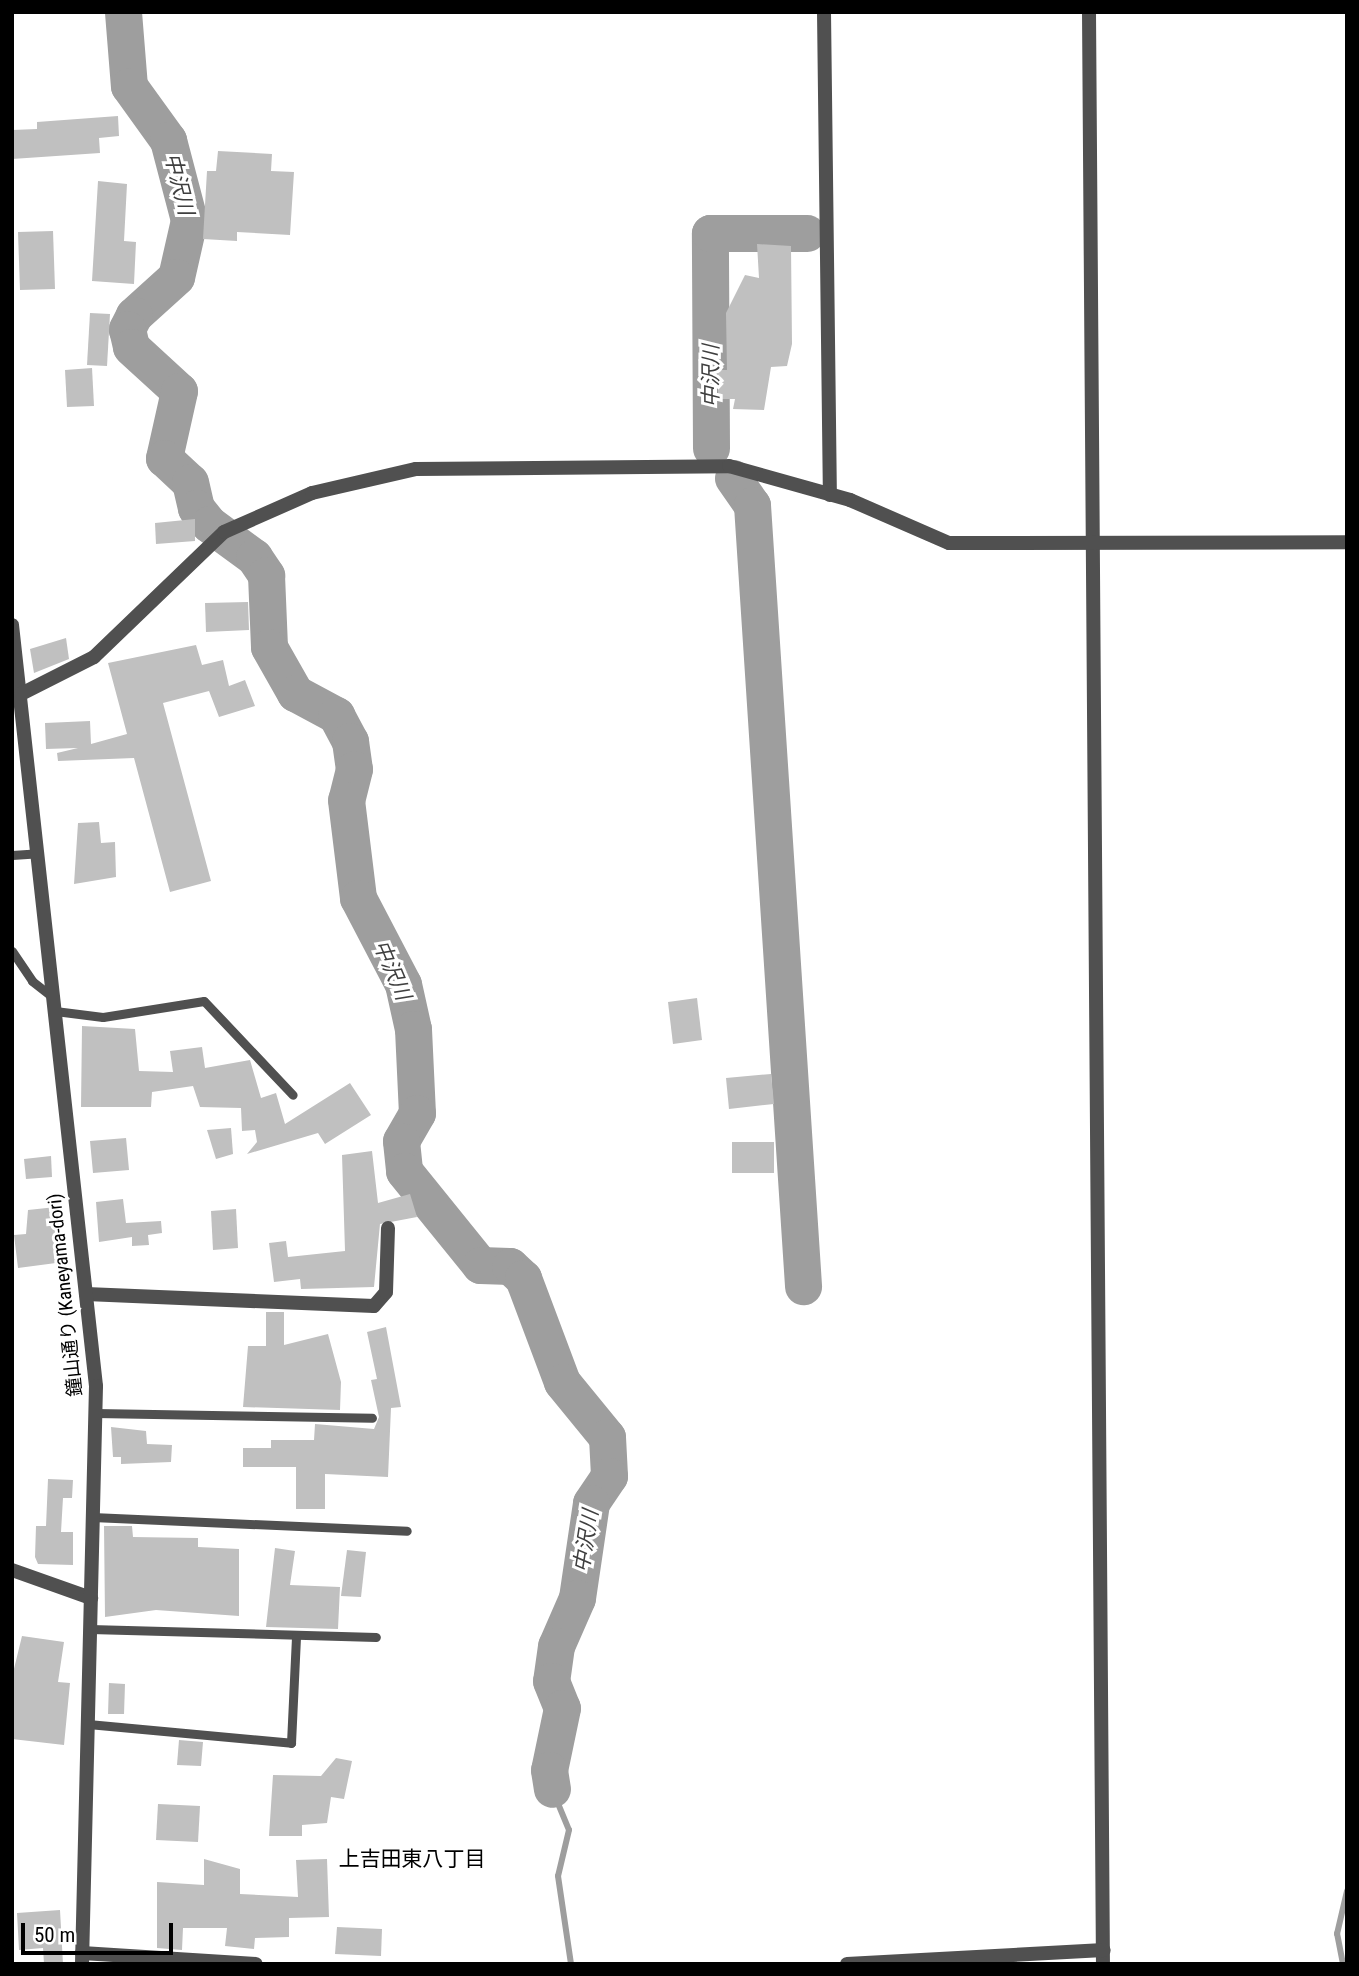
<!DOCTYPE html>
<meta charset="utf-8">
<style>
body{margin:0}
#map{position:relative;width:1359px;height:1976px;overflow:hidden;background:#fff;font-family:"Roboto Condensed","Noto Sans JP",sans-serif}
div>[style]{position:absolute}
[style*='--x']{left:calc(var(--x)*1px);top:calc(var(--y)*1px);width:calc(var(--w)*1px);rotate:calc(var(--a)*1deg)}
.stream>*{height:6px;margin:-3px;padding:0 3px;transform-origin:3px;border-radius:3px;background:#9e9e9e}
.river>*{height:37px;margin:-18.5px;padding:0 18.5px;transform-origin:18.5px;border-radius:18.5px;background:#9e9e9e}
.building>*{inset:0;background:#c0c0c0}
.service>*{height:9px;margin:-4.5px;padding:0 4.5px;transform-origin:4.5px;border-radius:4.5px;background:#505050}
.minor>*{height:14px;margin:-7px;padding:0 7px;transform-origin:7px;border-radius:7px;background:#505050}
.tertiary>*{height:14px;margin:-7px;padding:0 7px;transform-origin:7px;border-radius:7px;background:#505050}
span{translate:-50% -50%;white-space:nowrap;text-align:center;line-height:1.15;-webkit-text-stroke:6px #fff;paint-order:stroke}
.street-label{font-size:19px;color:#000}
.water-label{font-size:21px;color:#3f3f3f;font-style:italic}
.neighbourhood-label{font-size:21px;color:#000}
.frame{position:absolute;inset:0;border:14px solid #000;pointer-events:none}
.scale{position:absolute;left:21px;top:1923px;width:152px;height:32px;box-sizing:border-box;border:4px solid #000;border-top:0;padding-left:9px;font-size:21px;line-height:24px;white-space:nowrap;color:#000;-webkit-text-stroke:5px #fff;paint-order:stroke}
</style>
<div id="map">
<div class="stream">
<i style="--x:552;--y:1789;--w:44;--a:67.5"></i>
<i style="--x:569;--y:1830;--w:47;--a:103.4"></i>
<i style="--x:558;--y:1876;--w:89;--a:81.6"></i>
<i style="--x:1343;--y:1964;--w:31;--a:-101"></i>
<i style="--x:1337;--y:1934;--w:44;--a:-76.9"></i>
</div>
<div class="river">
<i style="--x:123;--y:12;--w:74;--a:85.4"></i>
<i style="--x:129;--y:86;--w:67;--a:54.2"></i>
<i style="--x:168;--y:140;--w:83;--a:75.3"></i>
<i style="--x:189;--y:220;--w:58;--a:102.8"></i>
<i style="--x:176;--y:277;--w:57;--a:137.9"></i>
<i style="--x:134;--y:315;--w:16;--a:117"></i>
<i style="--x:127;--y:329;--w:18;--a:77"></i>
<i style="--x:131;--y:347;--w:65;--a:42.5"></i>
<i style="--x:179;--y:391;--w:69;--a:102.6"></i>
<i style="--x:164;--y:458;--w:35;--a:43"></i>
<i style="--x:190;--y:482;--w:27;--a:77"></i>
<i style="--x:196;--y:508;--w:21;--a:51"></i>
<i style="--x:209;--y:524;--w:56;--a:36.3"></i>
<i style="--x:254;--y:557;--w:22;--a:56"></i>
<i style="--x:266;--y:575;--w:72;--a:87.6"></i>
<i style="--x:269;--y:647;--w:53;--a:60.5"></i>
<i style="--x:295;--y:693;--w:47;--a:28.2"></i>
<i style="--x:336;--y:715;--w:30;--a:62"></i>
<i style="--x:350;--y:741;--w:28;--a:82"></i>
<i style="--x:354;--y:769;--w:32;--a:104"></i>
<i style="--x:346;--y:800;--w:99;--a:83"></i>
<i style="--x:358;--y:898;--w:97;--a:62.4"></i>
<i style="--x:403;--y:984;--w:46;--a:77.5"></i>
<i style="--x:413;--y:1029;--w:84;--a:87.3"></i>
<i style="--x:417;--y:1113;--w:32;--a:120"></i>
<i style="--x:401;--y:1141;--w:30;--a:84"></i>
<i style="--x:404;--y:1171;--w:121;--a:51"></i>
<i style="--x:480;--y:1265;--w:30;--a:2"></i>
<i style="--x:510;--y:1266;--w:18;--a:43"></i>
<i style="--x:523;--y:1278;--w:111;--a:69.4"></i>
<i style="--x:562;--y:1382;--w:71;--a:50.7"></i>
<i style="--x:607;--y:1437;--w:39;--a:87"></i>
<i style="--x:609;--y:1476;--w:32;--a:124"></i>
<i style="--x:591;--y:1503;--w:96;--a:98.4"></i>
<i style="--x:577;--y:1598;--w:52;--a:113.6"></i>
<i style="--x:556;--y:1646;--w:35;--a:98"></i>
<i style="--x:551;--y:1681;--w:29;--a:68"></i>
<i style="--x:562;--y:1708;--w:63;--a:101.8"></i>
<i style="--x:549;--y:1770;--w:19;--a:81"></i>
<i style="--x:711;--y:448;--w:215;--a:-90.3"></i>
<i style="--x:710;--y:233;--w:97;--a:0"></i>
<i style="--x:733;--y:478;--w:33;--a:55"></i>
<i style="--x:752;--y:505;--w:783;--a:86.26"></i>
</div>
<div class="building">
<i style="clip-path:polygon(118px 116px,119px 136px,99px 138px,100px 153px,12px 159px,12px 130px,37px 129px,37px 122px)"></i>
<i style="clip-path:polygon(218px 151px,272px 154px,271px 171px,294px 172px,290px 235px,237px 232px,237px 241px,203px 239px,207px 171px,216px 171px)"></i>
<i style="clip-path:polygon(98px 181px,127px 184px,124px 241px,136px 242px,134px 284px,92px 281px)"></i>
<i style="clip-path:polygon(53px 231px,55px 289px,20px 290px,18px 232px)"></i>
<i style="clip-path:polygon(757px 244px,791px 246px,792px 344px,787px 366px,771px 367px,764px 410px,733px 409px,735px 399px,718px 399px,718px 370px,727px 370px,726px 313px,745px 275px,759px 278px)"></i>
<i style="clip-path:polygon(90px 313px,110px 314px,107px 366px,87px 365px)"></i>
<i style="clip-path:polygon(92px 368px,94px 406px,67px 407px,65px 370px)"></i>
<i style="clip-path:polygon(195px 519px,195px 541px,156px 544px,155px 523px)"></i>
<i style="clip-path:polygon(248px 602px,249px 630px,206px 632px,205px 603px)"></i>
<i style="clip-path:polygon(66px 638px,69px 659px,34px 673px,30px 649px)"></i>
<i style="clip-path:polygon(196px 645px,202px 665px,223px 660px,229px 686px,245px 680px,255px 706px,219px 717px,209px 691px,163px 703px,211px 881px,170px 892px,134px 758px,58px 761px,57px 753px,78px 748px,46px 749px,45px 723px,90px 721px,91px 744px,127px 734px,108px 663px)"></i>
<i style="clip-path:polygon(99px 822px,101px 843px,115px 842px,116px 877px,74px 884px,78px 823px)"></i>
<i style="clip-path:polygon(697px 998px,702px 1040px,673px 1044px,668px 1002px)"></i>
<i style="clip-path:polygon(82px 1026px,135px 1029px,139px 1071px,173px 1072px,170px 1051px,202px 1047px,205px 1068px,250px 1060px,261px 1098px,276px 1093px,285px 1124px,350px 1083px,371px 1115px,325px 1144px,318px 1133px,247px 1154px,257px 1142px,255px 1130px,242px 1131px,241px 1108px,200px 1107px,193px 1086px,152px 1092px,151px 1107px,81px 1107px)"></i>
<i style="clip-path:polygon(771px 1074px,774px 1104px,729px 1109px,726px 1078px)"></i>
<i style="clip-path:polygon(231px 1128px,233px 1154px,216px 1159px,207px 1130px)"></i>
<i style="clip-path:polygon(126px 1138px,129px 1170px,93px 1173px,90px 1141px)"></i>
<i style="clip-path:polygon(732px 1142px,774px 1142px,774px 1173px,732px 1173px)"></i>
<i style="clip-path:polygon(372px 1151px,378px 1203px,410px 1194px,417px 1217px,380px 1224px,374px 1287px,301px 1289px,300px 1279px,274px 1282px,269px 1243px,286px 1241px,288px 1257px,345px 1251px,342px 1155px)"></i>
<i style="clip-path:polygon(51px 1156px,52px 1177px,26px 1179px,24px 1159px)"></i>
<i style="clip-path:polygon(123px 1199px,126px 1223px,161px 1221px,162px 1233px,148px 1235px,149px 1245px,132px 1246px,132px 1237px,99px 1242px,96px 1202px)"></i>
<i style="clip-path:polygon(56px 1207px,56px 1263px,18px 1268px,14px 1235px,26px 1234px,28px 1210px)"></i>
<i style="clip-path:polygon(236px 1209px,238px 1248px,213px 1250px,211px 1211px)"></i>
<i style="clip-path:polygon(266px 1312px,284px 1312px,284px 1345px,328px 1334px,341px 1382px,340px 1410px,243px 1407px,248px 1346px,266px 1346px)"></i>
<i style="clip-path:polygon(386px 1327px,401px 1407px,391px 1408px,388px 1477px,325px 1474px,325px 1509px,296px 1509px,296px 1467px,243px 1467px,243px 1448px,271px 1448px,271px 1440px,314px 1440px,315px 1424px,374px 1429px,379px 1417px,371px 1380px,377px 1379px,367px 1332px)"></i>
<i style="clip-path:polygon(111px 1427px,146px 1431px,147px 1444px,172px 1445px,171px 1462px,121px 1464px,121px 1457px,113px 1457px)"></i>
<i style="clip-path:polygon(48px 1479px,73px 1480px,72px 1498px,63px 1498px,61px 1532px,73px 1532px,73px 1565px,38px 1564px,35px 1557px,36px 1526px,46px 1526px)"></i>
<i style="clip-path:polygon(104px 1526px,132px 1526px,133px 1537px,198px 1538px,198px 1547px,239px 1549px,239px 1616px,156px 1610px,105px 1617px)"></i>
<i style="clip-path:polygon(275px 1548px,295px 1551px,290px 1585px,340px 1587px,338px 1629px,266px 1627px)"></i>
<i style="clip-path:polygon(347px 1550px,366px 1552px,361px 1597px,341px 1596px)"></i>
<i style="clip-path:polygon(22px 1636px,64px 1642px,58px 1682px,70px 1683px,64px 1745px,12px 1739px,12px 1677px)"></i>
<i style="clip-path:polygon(109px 1683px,125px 1684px,124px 1714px,108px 1714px)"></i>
<i style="clip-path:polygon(179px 1740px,203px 1742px,201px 1766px,177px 1765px)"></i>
<i style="clip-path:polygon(336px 1758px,352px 1761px,344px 1799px,331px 1797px,327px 1823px,302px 1825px,302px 1836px,269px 1836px,273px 1775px,321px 1776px)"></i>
<i style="clip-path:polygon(158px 1804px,200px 1806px,198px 1842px,156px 1840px)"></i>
<i style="clip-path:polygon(204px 1859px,240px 1869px,240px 1894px,298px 1897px,296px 1860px,327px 1859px,329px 1917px,289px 1918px,289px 1937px,255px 1938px,254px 1949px,225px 1946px,227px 1928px,183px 1928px,182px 1950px,157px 1948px,157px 1882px,204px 1885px)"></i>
<i style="clip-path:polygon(60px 1910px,63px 1964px,44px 1964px,43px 1948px,19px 1950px,17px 1913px)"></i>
<i style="clip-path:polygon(337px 1927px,382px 1929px,381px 1956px,335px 1954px)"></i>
</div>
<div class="service">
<i style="--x:12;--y:855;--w:26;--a:-4"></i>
<i style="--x:12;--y:951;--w:36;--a:56"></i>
<i style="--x:32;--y:981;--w:28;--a:38"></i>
<i style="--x:55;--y:1011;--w:48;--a:7.1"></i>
<i style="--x:103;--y:1017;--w:102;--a:-9"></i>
<i style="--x:204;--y:1001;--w:129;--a:46.6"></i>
<i style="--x:95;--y:1413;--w:277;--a:1"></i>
<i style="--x:92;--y:1517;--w:315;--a:2.5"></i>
<i style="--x:90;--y:1629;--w:286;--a:1.6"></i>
<i style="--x:88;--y:1724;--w:204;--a:5.3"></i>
<i style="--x:291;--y:1743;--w:108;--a:-87.3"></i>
</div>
<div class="minor">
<i style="--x:824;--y:12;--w:483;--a:89.3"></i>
<i style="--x:1089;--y:12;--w:1952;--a:89.59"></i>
<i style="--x:86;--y:1294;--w:288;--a:2.4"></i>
<i style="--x:374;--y:1306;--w:18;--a:-49"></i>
<i style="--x:386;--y:1292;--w:64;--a:-88.2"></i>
<i style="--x:12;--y:1570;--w:84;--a:19.5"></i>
<i style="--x:82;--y:1953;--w:174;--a:3.6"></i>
<i style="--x:847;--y:1964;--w:257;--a:-3.1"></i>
</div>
<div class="tertiary">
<i style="--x:12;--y:625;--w:766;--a:83.7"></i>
<i style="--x:96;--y:1386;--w:578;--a:91.39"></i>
<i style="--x:21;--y:694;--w:82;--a:-26.9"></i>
<i style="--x:94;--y:657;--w:180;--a:-43.9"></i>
<i style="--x:224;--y:532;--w:96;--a:-23.9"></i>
<i style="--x:312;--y:493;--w:107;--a:-13"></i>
<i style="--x:416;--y:469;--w:313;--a:-0.5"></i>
<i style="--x:729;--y:466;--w:126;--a:15.7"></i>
<i style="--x:850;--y:500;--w:108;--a:23.5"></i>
<i style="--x:949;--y:543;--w:398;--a:-0.1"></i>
</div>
<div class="street-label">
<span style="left:65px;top:1295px;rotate:-96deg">鐘山通り (Kaneyama-dori)</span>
</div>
<div class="water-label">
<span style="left:179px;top:184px;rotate:76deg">中沢川</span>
<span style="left:711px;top:376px;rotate:-90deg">中沢川</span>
<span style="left:392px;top:970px;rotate:67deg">中沢川</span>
<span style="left:586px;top:1541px;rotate:-81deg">中沢川</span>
</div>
<div class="neighbourhood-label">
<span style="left:412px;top:1859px">上吉田東八丁目</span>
</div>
<div class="frame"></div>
<div class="scale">50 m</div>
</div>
